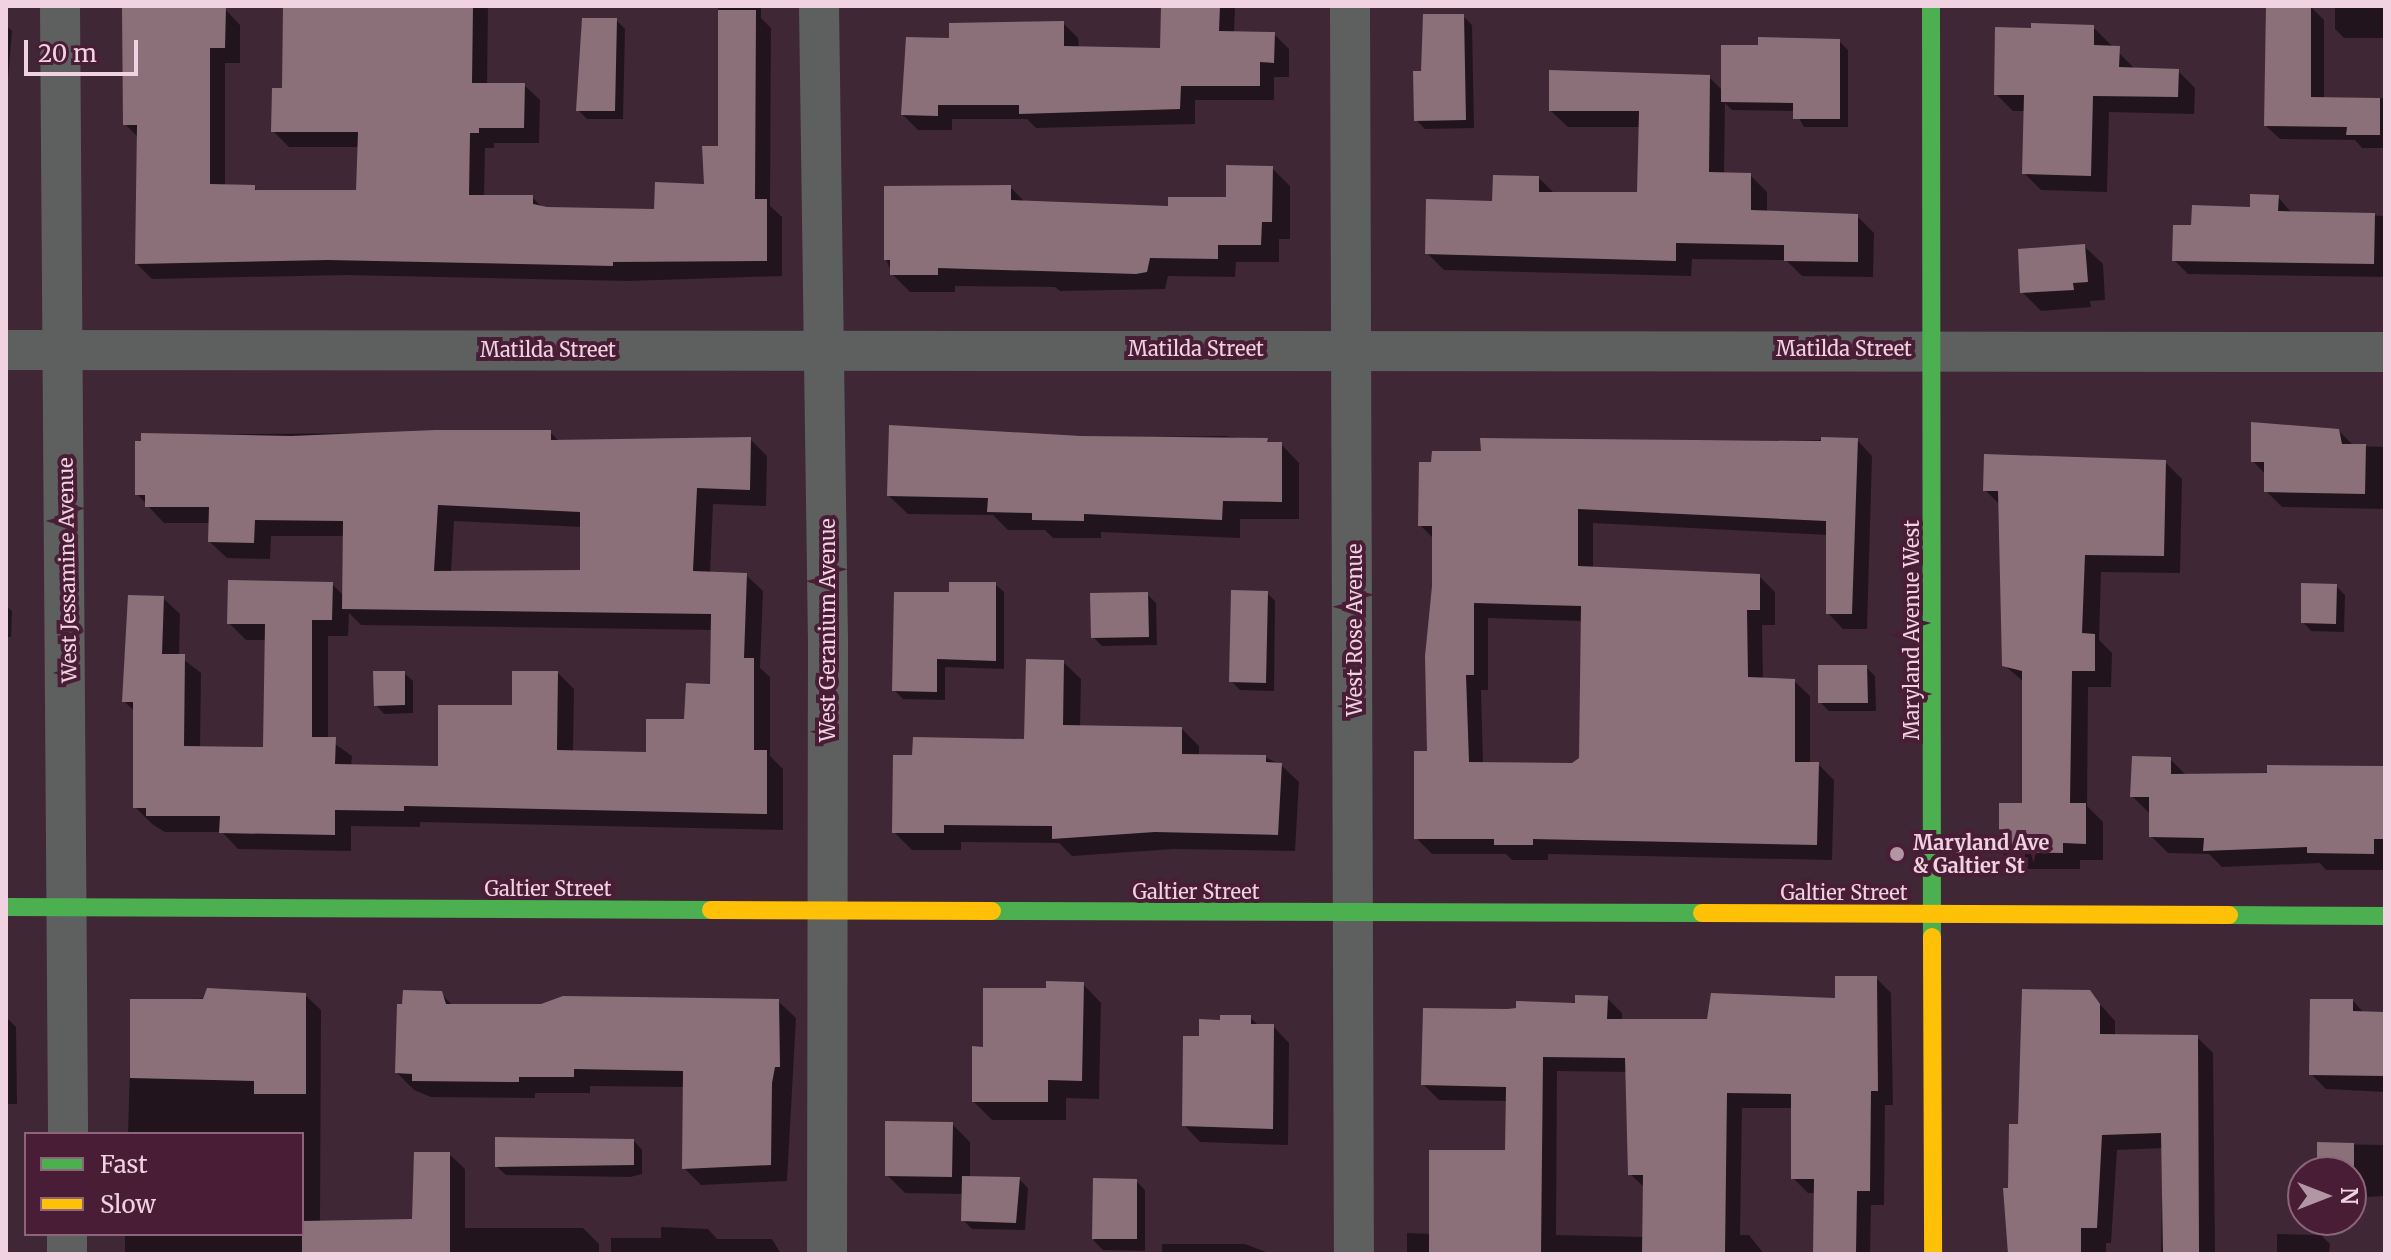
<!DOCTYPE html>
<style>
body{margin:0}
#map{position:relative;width:2391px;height:1260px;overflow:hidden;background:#3f2735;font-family:Merriweather,serif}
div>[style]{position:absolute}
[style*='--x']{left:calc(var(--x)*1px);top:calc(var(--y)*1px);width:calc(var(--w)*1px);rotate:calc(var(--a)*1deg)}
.shadow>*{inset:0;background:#0007}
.building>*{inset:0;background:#8b707a}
.street>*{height:40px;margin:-20px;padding:0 20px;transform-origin:20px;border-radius:20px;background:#5e6060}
.fast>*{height:18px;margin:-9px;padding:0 9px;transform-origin:9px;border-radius:9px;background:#4caf50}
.slow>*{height:18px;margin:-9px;padding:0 9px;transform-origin:9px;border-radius:9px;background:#ffc107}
.dots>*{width:22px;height:22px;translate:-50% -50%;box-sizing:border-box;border:4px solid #491d36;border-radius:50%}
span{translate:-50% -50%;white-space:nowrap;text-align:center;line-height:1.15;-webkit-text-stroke:8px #491d36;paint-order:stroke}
.street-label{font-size:20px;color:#f0d2e0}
.poi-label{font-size:20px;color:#f0d2e0;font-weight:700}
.left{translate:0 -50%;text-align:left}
.frame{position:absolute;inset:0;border:8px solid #f0d2e0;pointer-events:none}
.legend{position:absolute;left:24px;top:1132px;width:280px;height:104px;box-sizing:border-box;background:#491d36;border:2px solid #8c657a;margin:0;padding:10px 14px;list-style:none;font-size:24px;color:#f0d2e0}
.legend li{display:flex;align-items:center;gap:16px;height:40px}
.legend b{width:40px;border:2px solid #8c657a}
.north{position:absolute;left:2287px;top:1156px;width:80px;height:80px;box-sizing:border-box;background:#491d36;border:2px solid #8c657a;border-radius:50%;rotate:90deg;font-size:22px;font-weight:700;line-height:32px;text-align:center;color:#f0d2e0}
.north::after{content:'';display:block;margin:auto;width:28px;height:36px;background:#b296a4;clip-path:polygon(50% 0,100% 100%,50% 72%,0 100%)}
.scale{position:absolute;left:24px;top:40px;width:114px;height:36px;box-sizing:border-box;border:4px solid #f0d2e0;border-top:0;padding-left:10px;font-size:24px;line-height:28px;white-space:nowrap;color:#f0d2e0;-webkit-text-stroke:6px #491d36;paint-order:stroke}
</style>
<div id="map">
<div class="shadow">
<i style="clip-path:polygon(126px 6px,225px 9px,240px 25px,240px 63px,225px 63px,225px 186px,254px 187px,259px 192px,358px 192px,360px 147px,289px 147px,273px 131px,284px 90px,285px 6px,488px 6px,487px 85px,524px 85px,540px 100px,539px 143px,494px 143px,494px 148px,485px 148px,484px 197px,532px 197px,543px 208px,656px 211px,706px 186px,720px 148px,718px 6px,761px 6px,761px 18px,771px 28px,770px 206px,782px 217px,782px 276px,628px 281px,345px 275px,152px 279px,137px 264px,138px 137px,125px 124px)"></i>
<i style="clip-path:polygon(1163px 6px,1235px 6px,1234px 33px,1274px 34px,1289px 49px,1289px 77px,1274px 77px,1274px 100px,1195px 100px,1195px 124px,1036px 128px,1027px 119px,952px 119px,952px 130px,918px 130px,903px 115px,951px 40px,1063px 23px,1078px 38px,1079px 48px,1162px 50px)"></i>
<i style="clip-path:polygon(2268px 6px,2310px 6px,2324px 20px,2324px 99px,2385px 98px,2385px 148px,2362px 148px,2355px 140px,2280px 139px,2266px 126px)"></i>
<i style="clip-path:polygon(2335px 6px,2385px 6px,2385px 38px,2344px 38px,2335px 29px)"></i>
<i style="clip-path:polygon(1463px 16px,1472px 25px,1474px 128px,1425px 129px,1416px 120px,1423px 73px)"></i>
<i style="clip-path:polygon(616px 20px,625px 29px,623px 119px,587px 119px,578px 110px)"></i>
<i style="clip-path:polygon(6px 25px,12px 31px,6px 102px)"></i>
<i style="clip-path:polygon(2093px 27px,2136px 70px,2178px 71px,2195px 88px,2194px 114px,2109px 112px,2107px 192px,2041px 190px,2024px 173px,2025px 111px,2013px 111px,1996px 94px)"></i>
<i style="clip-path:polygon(1839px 41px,1848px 50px,1848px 127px,1804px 127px,1795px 111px,1732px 110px,1725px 103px,1724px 175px,1750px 175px,1767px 192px,1767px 213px,1857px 216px,1874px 233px,1873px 277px,1802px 276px,1786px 260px,1692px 259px,1691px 276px,1444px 270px,1427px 253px,1538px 177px,1555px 194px,1639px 194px,1640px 127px,1568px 127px,1551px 111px,1709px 77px,1723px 91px,1760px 47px)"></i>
<i style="clip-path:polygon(1272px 168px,1290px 186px,1290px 239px,1279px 239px,1279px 262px,1236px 262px,1235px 277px,1168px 276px,1165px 289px,1060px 291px,1055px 287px,955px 286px,955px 292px,910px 292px,892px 274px,886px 259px,1010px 187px,1026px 203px,1170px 208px,1228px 199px)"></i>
<i style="clip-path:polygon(2278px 197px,2292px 213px,2385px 216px,2385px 277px,2188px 274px,2174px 260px,2193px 227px)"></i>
<i style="clip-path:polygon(2084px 246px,2103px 264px,2105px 300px,2090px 301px,2091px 307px,2041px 311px,2022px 292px)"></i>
<i style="clip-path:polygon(2339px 431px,2354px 446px,2385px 447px,2385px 509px,2282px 507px,2266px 491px,2266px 475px,2253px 461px)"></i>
<i style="clip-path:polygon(evenodd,507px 432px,550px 432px,560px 442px,750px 439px,767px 456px,766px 506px,713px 504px,710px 573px,746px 575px,763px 591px,760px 668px,770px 677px,770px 756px,783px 769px,783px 830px,420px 822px,420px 827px,351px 826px,351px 851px,238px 849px,222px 832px,165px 832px,152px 824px,135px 807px,135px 712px,124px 701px,163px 598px,180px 614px,179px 656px,201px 673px,200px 748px,265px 749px,267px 640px,246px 640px,229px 623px,332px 584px,344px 596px,345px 536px,271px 536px,270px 559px,227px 558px,210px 542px,211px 523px,164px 523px,137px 494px,143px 435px,507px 432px,454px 521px,582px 527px,582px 572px,451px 573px,454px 521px,507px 432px,349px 613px,361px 625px,713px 630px,712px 686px,685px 722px,648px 755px,573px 753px,574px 689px,558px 673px,440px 768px,351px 766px,352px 756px,328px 739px,328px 636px,348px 636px,349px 613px)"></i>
<i style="clip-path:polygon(1224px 436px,1281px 444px,1299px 463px,1299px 519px,1240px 519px,1240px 538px,1101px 532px,1101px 538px,1053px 538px,1045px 530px,1008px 530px,993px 515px,908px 514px,889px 496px,1081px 438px)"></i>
<i style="clip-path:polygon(evenodd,1483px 440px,1857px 440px,1872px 456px,1867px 629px,1843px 629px,1828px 613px,1828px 535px,1593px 523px,1593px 568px,1759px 576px,1775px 592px,1775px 625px,1762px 625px,1763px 680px,1794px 681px,1810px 696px,1810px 764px,1818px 764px,1834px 780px,1832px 860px,1548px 854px,1548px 860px,1512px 860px,1506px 854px,1432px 854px,1416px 838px,1429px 753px,1434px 586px,1434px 539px,1420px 525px,1433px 464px,1483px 453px,1483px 440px,1488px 618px,1583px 621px,1581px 759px,1573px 765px,1483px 764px,1481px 690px,1488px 690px,1488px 618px)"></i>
<i style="clip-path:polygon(2165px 462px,2182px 479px,2180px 573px,2101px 572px,2099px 640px,2112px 653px,2111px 687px,2088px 687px,2087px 806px,2103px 822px,2103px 860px,2080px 860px,2080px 869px,2018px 869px,2001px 852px,2024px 805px,2024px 682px,2004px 665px,2000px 505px,1985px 490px)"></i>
<i style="clip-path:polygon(995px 584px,1004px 592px,1004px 669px,945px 667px,945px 700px,903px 699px,894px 690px,951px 594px)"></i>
<i style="clip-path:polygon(2336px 586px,2345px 595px,2344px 632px,2311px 631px,2303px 622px)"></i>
<i style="clip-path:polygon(1267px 593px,1275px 601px,1274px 691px,1240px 690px,1231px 681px)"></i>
<i style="clip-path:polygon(1147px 594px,1156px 603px,1157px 645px,1102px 646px,1093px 637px)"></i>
<i style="clip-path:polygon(6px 606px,12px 611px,11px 637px,6px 637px)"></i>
<i style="clip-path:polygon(1063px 662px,1081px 679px,1080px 728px,1182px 729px,1199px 746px,1199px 756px,1265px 757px,1281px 765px,1299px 782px,1295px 851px,1174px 849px,1072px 856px,1059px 843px,961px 842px,961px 850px,912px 850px,894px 832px,914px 757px,1026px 741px)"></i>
<i style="clip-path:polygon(1866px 667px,1875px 676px,1876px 711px,1829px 711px,1820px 702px)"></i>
<i style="clip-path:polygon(404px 673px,413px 681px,413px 713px,384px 714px,376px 705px)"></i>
<i style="clip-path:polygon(2170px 759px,2187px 776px,2382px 768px,2385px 870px,2326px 870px,2320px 863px,2222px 867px,2209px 854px,2168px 853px,2151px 836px,2149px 813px,2132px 796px)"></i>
<i style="clip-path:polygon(evenodd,1876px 978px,1891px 993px,1893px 1105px,1885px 1105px,1884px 1205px,1871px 1205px,1870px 1254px,1815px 1254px,1816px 1193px,1808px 1193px,1793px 1178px,1793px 1108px,1742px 1108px,1740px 1235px,1749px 1235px,1764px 1254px,1407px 1254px,1407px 1233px,1431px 1234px,1507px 1152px,1508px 1101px,1439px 1100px,1423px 1084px,1507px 1011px,1607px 998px,1622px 1013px,1622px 1021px,1708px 1021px,1837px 1000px,1876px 978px,1557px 1071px,1628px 1072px,1630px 1174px,1645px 1188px,1644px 1237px,1556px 1235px,1557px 1071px)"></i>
<i style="clip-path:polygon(1083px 984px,1101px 1003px,1099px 1099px,1066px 1098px,1066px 1120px,992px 1120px,974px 1102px,1048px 990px)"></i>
<i style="clip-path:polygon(2089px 992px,2115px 1021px,2115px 1036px,2197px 1037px,2213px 1053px,2215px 1254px,2161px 1254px,2163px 1148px,2117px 1150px,2111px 1243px,2106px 1243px,2106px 1254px,2010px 1254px,2005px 1190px,2010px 1190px,2020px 1126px)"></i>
<i style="clip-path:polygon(441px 993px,453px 1006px,778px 1001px,796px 1018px,787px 1181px,701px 1185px,684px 1168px,685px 1087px,590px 1086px,590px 1093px,535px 1093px,535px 1098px,431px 1097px,414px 1090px,397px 1073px)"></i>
<i style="clip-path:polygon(305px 995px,321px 1010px,320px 1222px,414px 1221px,449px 1154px,465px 1169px,465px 1228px,583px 1228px,599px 1244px,599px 1254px,125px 1254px,125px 1234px,302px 1234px,302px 1134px,128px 1134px,132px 1001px)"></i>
<i style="clip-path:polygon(2353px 1001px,2365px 1014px,2385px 1014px,2385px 1092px,2326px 1089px,2311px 1074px)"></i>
<i style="clip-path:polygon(6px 1017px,16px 1027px,17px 1104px,6px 1104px)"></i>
<i style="clip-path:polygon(1250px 1017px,1259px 1026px,1273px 1026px,1289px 1043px,1288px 1145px,1200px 1142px,1184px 1125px,1201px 1038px,1222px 1022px)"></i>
<i style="clip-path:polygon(952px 1124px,970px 1142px,970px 1178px,1019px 1179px,1028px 1188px,1025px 1230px,972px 1229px,963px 1220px,963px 1194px,905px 1193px,887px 1175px)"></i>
<i style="clip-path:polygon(634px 1141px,642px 1150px,642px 1174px,630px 1177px,506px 1175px,497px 1167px)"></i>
<i style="clip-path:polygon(2319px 1144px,2385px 1145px,2385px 1196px,2351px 1198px,2351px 1172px,2319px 1172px)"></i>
<i style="clip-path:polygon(1095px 1180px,1136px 1181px,1145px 1190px,1145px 1251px,1103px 1250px,1094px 1241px)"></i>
<i style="clip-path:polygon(661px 1227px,708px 1229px,717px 1239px,772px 1239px,781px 1254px,611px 1254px,611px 1238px,661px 1238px)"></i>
<i style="clip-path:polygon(2277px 1234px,2321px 1235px,2330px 1244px,2329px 1254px,2277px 1254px)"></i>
<i style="clip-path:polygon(1162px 1244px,1245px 1244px,1271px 1254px,1162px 1254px)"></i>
</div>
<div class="building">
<i style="clip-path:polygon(122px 6px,226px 7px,225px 48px,210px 48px,210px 184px,255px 185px,255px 190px,356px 190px,358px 132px,271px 132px,272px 88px,282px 88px,283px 6px,473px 6px,472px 83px,525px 83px,524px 128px,479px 128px,479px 133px,470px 133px,469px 195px,533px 195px,533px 204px,547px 207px,654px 209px,655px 182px,704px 184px,702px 146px,718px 146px,718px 10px,756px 10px,755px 199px,767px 199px,767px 261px,613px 262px,613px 266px,328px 260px,135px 264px,137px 125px,123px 125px)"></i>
<i style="clip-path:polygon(1161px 6px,1220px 6px,1219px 31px,1275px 32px,1274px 63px,1260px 62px,1260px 86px,1181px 86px,1180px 109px,1019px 114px,1019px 105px,938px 105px,938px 116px,901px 115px,906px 37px,949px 38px,949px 23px,1064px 21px,1064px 46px,1160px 48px)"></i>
<i style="clip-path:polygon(2266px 6px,2311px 6px,2311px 97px,2380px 98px,2380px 135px,2346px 135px,2347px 127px,2264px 126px)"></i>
<i style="clip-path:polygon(1423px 14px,1464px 14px,1466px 120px,1414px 121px,1413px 71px,1421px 71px)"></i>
<i style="clip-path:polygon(582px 18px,617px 18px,615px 111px,576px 111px)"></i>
<i style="clip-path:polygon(2031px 23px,2094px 25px,2094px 45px,2120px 46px,2119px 67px,2179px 69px,2178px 97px,2093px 96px,2091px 176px,2022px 174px,2024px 95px,1994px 95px,1995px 27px,2031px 28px)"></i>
<i style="clip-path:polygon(1758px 37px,1840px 39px,1840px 119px,1793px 119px,1793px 103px,1721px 102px,1721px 45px,1758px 45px)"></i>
<i style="clip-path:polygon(1549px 70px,1710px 75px,1709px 172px,1751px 173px,1751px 210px,1858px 214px,1858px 262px,1784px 261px,1784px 245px,1676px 243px,1676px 261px,1425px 254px,1426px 199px,1492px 201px,1493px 175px,1539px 176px,1539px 192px,1637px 192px,1639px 111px,1549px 111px)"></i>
<i style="clip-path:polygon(1226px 165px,1273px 166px,1272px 222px,1262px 222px,1261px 245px,1218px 245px,1218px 259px,1150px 258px,1147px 272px,1136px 274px,938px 268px,938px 275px,890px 275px,890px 260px,884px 260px,884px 186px,1011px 185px,1011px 200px,1168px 206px,1168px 197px,1226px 197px)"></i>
<i style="clip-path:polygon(2250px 194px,2279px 195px,2278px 211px,2375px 213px,2374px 264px,2172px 261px,2173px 225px,2191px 225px,2192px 205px,2250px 207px)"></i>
<i style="clip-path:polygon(2085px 244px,2088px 282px,2073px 283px,2074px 290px,2020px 293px,2018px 249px)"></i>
<i style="clip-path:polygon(2251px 422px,2339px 429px,2342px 444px,2366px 444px,2365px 494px,2264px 492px,2264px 462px,2251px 462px)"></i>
<i style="clip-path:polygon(889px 425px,1081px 436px,1268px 438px,1267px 442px,1282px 442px,1282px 502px,1223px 501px,1222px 520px,1084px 514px,1084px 521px,1032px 520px,1032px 513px,987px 512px,988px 498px,887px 496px)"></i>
<i style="clip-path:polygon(evenodd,436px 430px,551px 430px,551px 440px,751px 437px,750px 490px,697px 488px,693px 571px,747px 573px,744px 658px,754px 658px,754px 750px,767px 750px,767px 814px,404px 806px,404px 811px,335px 810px,335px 835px,219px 833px,220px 816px,146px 816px,146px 808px,133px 808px,133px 702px,122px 702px,128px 595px,164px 596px,162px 654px,185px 654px,184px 746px,263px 747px,265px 624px,227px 624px,228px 580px,333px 582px,332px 620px,312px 620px,312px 737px,336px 737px,335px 764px,438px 766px,438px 705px,512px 705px,512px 671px,558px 671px,557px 750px,646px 752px,646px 719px,684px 719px,686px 683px,710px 684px,711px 614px,342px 609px,343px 521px,255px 520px,254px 543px,208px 542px,209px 507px,145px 507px,145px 495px,135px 495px,135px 441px,141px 441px,141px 433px,291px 436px,436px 430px,438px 505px,580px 512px,580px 570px,434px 571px,438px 505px)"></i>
<i style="clip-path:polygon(evenodd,1821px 437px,1858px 438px,1852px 614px,1826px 614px,1826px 521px,1578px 509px,1578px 566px,1760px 574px,1760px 610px,1747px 610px,1748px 677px,1795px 679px,1795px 762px,1819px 762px,1817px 845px,1533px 839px,1533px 845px,1494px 845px,1494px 839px,1414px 839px,1414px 751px,1427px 751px,1425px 656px,1432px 586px,1432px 526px,1418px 526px,1419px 462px,1431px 462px,1432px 451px,1481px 451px,1480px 438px,1821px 441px,1821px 437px,1474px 603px,1581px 606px,1579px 758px,1572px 763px,1469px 762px,1466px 675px,1474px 675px,1474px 603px)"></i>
<i style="clip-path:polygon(1984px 454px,2166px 460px,2164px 556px,2085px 555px,2082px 633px,2095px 634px,2095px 671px,2072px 671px,2070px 803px,2086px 803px,2086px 844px,2063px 843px,2063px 853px,1999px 852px,1999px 803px,2022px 803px,2022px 671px,2002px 666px,1998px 491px,1983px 491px)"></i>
<i style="clip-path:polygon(949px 582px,996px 582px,996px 661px,937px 659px,937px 692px,892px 691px,894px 592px,949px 592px)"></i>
<i style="clip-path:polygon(2301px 583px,2337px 584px,2336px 624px,2301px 623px)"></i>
<i style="clip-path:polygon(1231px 590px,1268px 591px,1266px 683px,1229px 682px)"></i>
<i style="clip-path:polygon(1148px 592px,1149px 637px,1091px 638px,1090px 593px)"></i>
<i style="clip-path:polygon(1026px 659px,1064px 660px,1063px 725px,1182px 727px,1182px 754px,1266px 755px,1266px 762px,1282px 763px,1278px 835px,1155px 832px,1052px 839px,1052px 826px,944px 825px,944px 833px,892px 833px,893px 755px,912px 755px,913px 737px,1024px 739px)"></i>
<i style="clip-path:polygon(1818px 665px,1867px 665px,1868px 703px,1818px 703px)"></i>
<i style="clip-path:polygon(373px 671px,405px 671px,405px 705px,374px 706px)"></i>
<i style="clip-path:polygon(2132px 756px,2171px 757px,2171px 774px,2267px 773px,2267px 765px,2383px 766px,2383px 839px,2374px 839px,2374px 854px,2307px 853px,2307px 847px,2203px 851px,2204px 838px,2149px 837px,2149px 797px,2130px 797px)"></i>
<i style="clip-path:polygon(1835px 976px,1877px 976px,1878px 1091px,1871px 1091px,1870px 1191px,1857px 1191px,1856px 1254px,1813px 1254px,1814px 1179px,1791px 1179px,1791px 1094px,1727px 1093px,1725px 1254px,1642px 1254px,1643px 1175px,1628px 1175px,1625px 1058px,1543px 1057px,1541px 1254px,1429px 1254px,1429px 1150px,1505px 1150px,1506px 1087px,1421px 1085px,1423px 1008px,1507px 1009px,1516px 1008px,1516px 1001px,1575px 1003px,1575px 995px,1608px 996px,1607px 1019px,1707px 1019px,1711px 993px,1835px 998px)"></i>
<i style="clip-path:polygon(1046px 981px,1084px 982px,1082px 1081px,1048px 1080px,1048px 1102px,972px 1102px,972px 1046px,983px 1047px,983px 988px,1046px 988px)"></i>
<i style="clip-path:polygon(207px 988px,306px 993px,306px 1094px,254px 1094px,254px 1081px,130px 1078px,130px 999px,203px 999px)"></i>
<i style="clip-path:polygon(2022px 989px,2090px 990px,2100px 1004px,2100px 1034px,2198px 1035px,2199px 1254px,2163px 1254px,2161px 1133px,2102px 1135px,2097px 1228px,2081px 1228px,2081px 1254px,2008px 1254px,2003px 1188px,2008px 1188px,2009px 1124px,2018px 1124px)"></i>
<i style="clip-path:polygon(403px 990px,442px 991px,446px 1004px,541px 1004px,563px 996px,779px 999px,780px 1067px,775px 1067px,772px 1083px,771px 1165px,682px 1169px,683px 1071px,574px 1069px,574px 1077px,519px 1077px,519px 1082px,412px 1081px,412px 1074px,395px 1073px,397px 1004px,402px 1004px)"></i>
<i style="clip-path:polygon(2310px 999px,2353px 999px,2353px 1011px,2385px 1012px,2385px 1076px,2309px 1075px)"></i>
<i style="clip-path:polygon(1220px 1015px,1251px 1015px,1251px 1024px,1274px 1024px,1273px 1129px,1182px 1126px,1183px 1036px,1199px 1036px,1199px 1019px,1220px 1020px)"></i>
<i style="clip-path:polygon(885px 1121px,953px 1122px,952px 1177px,885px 1176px)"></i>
<i style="clip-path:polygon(495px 1137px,634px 1139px,634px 1165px,495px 1167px)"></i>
<i style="clip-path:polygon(2317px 1142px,2354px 1143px,2354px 1172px,2317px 1172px)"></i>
<i style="clip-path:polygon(414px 1152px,450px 1152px,450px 1254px,302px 1254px,302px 1221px,412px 1219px)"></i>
<i style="clip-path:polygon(962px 1176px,1020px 1177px,1016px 1223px,961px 1221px)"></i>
<i style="clip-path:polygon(1093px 1178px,1137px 1179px,1137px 1239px,1092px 1239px)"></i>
</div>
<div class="street">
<i style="--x:60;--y:6;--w:1128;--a:89.59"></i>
<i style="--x:819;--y:6;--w:633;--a:89.19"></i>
<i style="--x:828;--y:639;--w:615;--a:90.09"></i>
<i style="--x:1350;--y:6;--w:1248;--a:89.82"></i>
<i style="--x:6;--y:350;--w:2379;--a:0.05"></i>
<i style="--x:67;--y:1254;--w:20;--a:-90"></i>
</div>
<div class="fast">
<i style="--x:1931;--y:6;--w:931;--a:89.94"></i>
<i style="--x:6;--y:907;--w:705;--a:0.24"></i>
<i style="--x:992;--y:911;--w:710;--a:0.16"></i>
<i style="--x:2229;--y:915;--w:156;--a:0.4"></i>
</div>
<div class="slow">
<i style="--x:711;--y:910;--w:281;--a:0.2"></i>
<i style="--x:1702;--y:913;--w:527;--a:0.22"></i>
<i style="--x:1932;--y:937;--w:317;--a:89.8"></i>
</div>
<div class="dots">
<i style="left:1897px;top:854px;background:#b296a4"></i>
</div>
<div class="street-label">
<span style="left:1196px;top:348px">Matilda Street</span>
<span style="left:1844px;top:348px">Matilda Street</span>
<span style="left:548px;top:349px">Matilda Street</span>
<span style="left:67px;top:570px;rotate:-91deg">West Jessamine Avenue</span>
<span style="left:827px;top:630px;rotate:-90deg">West Geranium Avenue</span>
<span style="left:1354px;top:630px;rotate:-90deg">West Rose Avenue</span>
<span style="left:1911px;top:630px;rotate:-90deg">Maryland Avenue West</span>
<span style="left:548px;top:888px">Galtier Street</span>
<span style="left:1196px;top:891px">Galtier Street</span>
<span style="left:1844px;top:892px">Galtier Street</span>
</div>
<div class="poi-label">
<span class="left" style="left:1913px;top:854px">Maryland Ave<br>&amp; Galtier St</span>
</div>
<div class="frame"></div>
<ul class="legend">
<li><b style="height:10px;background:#4caf50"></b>Fast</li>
<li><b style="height:10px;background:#ffc107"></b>Slow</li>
</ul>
<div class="north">N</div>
<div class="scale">20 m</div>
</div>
